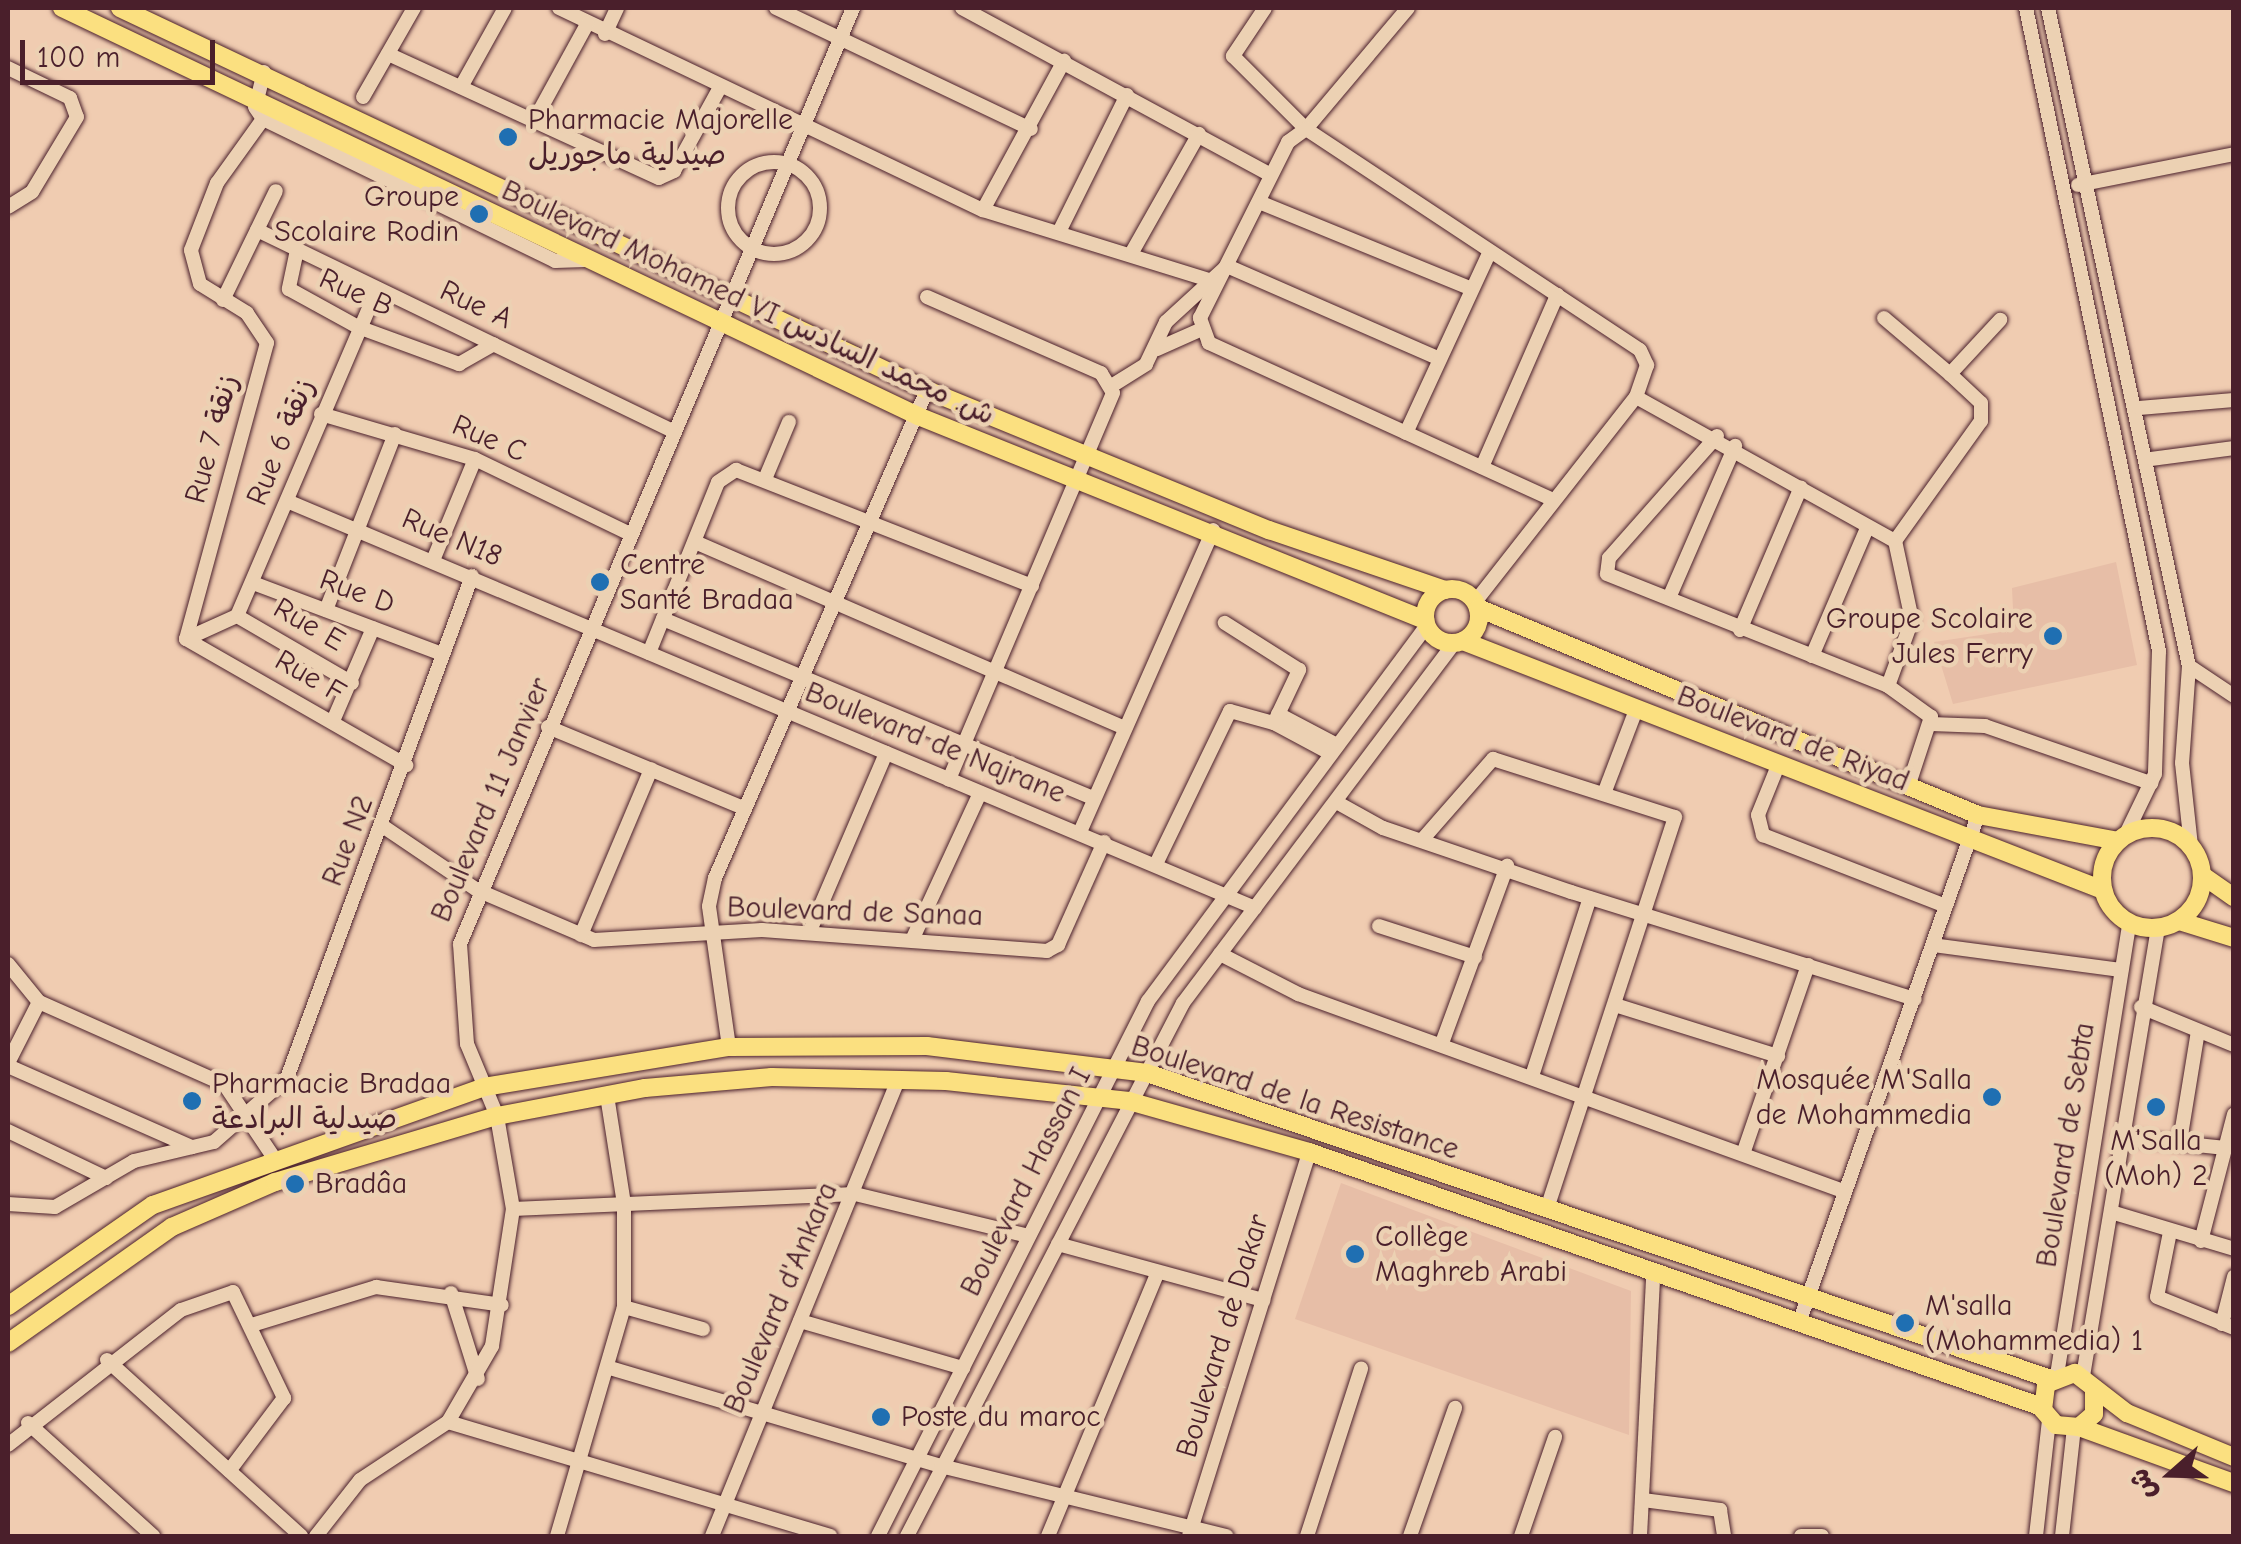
<!DOCTYPE html>
<meta charset="utf-8">
<style>
body{margin:0}
#map{position:relative;width:2241px;height:1544px;overflow:hidden;background:#f0ccb1;font-family:"Comic Neue","Playpen Sans Arabic",sans-serif}
div>[style]{position:absolute}
[style*='--x']{left:calc(var(--x)*1px);top:calc(var(--y)*1px);width:calc(var(--w)*1px);rotate:calc(var(--a)*1deg)}
.built>*{inset:0;background:#e7bea7}
.roads{filter:drop-shadow(0 0 2px #4a1f2b) drop-shadow(0 0 2px #4a1f2b)}
.minor>*{height:14px;margin:-7px;padding:0 7px;transform-origin:7px;border-radius:7px;background:#ecd1b3}
.minor>.ring{margin:-7px;padding:0;box-sizing:content-box;background:none;border:14px solid #ecd1b3;border-radius:50%}
.major>*{height:18px;margin:-9px;padding:0 9px;transform-origin:9px;border-radius:9px;background:#fbe080}
.major>.ring{margin:-9px;padding:0;box-sizing:content-box;background:none;border:18px solid #fbe080;border-radius:50%}
.dots>*{width:28px;height:28px;translate:-50% -50%;box-sizing:border-box;border:5px solid #ecd1b3;border-radius:50%}
span{translate:-50% -50%;white-space:nowrap;text-align:center;line-height:1.15;-webkit-text-stroke:9px #ecd1b3;paint-order:stroke}
.poi-label{font-size:30px;color:#4a1f2b}
.left{translate:0 -50%;text-align:left}
.right{translate:-100% -50%;text-align:right}
.street-label{font-size:30px;color:#4a1f2b}
.frame{position:absolute;inset:0;border:10px solid #4a1f2b;pointer-events:none}
.north{position:absolute;left:2121px;top:1424px;width:100px;height:100px;-webkit-text-stroke:8px #ecd1b3;paint-order:stroke;rotate:250deg;font-size:28px;font-weight:700;line-height:40px;text-align:center;color:#4a1f2b}
.north::after{content:'';display:block;margin:auto;width:35px;height:45px;background:#4a1f2b;clip-path:polygon(50% 0,100% 100%,50% 72%,0 100%)}
.scale{position:absolute;left:20px;top:40px;width:195px;height:45px;box-sizing:border-box;border:5px solid #4a1f2b;border-top:0;padding-left:12px;font-size:30px;line-height:35px;white-space:nowrap;color:#4a1f2b;-webkit-text-stroke:8px #ecd1b3;paint-order:stroke}
</style>
<div id="map">
<div class="built">
<i style="clip-path:polygon(2116px 562px,2137px 665px,1953px 704px,1934px 642px,2014px 630px,2012px 588px)"></i>
<i style="clip-path:polygon(1341px 1183px,1631px 1291px,1629px 1435px,1295px 1319px)"></i>
</div>
<div class="roads">
<div class="minor">
<i style="--x:559;--y:8;--w:470;--a:25.5"></i>
<i style="--x:983;--y:210;--w:237;--a:17.2"></i>
<i style="--x:776;--y:8;--w:282;--a:25.4"></i>
<i style="--x:962;--y:8;--w:349;--a:28.4"></i>
<i style="--x:1265;--y:8;--w:58;--a:123.7"></i>
<i style="--x:1233;--y:56;--w:103;--a:45"></i>
<i style="--x:1306;--y:129;--w:158;--a:-49.9"></i>
<i style="--x:2026;--y:8;--w:657;--a:78.31"></i>
<i style="--x:2159;--y:651;--w:123;--a:91.9"></i>
<i style="--x:2155;--y:774;--w:69;--a:115.8"></i>
<i style="--x:2048;--y:8;--w:673;--a:77.91"></i>
<i style="--x:2189;--y:666;--w:97;--a:94.1"></i>
<i style="--x:2182;--y:763;--w:83;--a:83.8"></i>
<i style="--x:605;--y:34;--w:29;--a:-65"></i>
<i style="--x:388;--y:54;--w:298;--a:24.6"></i>
<i style="--x:659;--y:178;--w:17;--a:-25"></i>
<i style="--x:674;--y:171;--w:94;--a:-61.2"></i>
<i style="--x:8;--y:68;--w:69;--a:25.8"></i>
<i style="--x:70;--y:98;--w:20;--a:70"></i>
<i style="--x:77;--y:117;--w:87;--a:121"></i>
<i style="--x:32;--y:192;--w:28;--a:148"></i>
<i style="--x:264;--y:72;--w:36;--a:104"></i>
<i style="--x:255;--y:107;--w:14;--a:56"></i>
<i style="--x:263;--y:119;--w:325;--a:25.9"></i>
<i style="--x:555;--y:261;--w:31;--a:-2"></i>
<i style="--x:461;--y:87;--w:90;--a:-60.9"></i>
<i style="--x:363;--y:97;--w:103;--a:-60.2"></i>
<i style="--x:534;--y:121;--w:111;--a:-61.3"></i>
<i class="ring" style="left:728px;top:162px;width:78px;height:78px"></i>
<i style="--x:2078;--y:185;--w:159;--a:-11.2"></i>
<i style="--x:1259;--y:202;--w:230;--a:22.2"></i>
<i style="--x:983;--y:210;--w:170;--a:-61.5"></i>
<i style="--x:257;--y:230;--w:459;--a:25.8"></i>
<i style="--x:1059;--y:232;--w:153;--a:-63.6"></i>
<i style="--x:297;--y:250;--w:40;--a:102"></i>
<i style="--x:289;--y:289;--w:79;--a:28.8"></i>
<i style="--x:358;--y:327;--w:108;--a:20.1"></i>
<i style="--x:459;--y:364;--w:40;--a:-29.7"></i>
<i style="--x:1131;--y:254;--w:138;--a:-60.5"></i>
<i style="--x:927;--y:297;--w:190;--a:23.6"></i>
<i style="--x:1101;--y:373;--w:23;--a:59"></i>
<i style="--x:1113;--y:393;--w:420;--a:113"></i>
<i style="--x:223;--y:300;--w:121;--a:-64.1"></i>
<i style="--x:1884;--y:318;--w:87;--a:40.3"></i>
<i style="--x:1157;--y:349;--w:49;--a:-24"></i>
<i style="--x:1113;--y:385;--w:39;--a:-32"></i>
<i style="--x:1146;--y:364;--w:47;--a:-64.5"></i>
<i style="--x:1166;--y:322;--w:83;--a:-42.6"></i>
<i style="--x:1227;--y:266;--w:232;--a:23.6"></i>
<i style="--x:2139;--y:408;--w:95;--a:-4.8"></i>
<i style="--x:321;--y:414;--w:160;--a:16.3"></i>
<i style="--x:475;--y:459;--w:170;--a:25.8"></i>
<i style="--x:1406;--y:433;--w:200;--a:-65.2"></i>
<i style="--x:1717;--y:436;--w:163;--a:131.5"></i>
<i style="--x:1609;--y:558;--w:16;--a:97"></i>
<i style="--x:1607;--y:574;--w:302;--a:21.7"></i>
<i style="--x:2151;--y:459;--w:84;--a:-7.5"></i>
<i style="--x:1482;--y:467;--w:188;--a:-66.4"></i>
<i style="--x:765;--y:479;--w:62;--a:-67.2"></i>
<i style="--x:1549;--y:498;--w:374;--a:-155.5"></i>
<i style="--x:1209;--y:343;--w:27;--a:-110"></i>
<i style="--x:1200;--y:318;--w:197;--a:-63.4"></i>
<i style="--x:1288;--y:142;--w:22;--a:-36"></i>
<i style="--x:1306;--y:129;--w:400;--a:33.5"></i>
<i style="--x:1640;--y:350;--w:17;--a:65"></i>
<i style="--x:1647;--y:365;--w:34;--a:109"></i>
<i style="--x:287;--y:501;--w:1050;--a:22.8"></i>
<i style="--x:695;--y:542;--w:468;--a:23.4"></i>
<i style="--x:434;--y:558;--w:107;--a:-67.5"></i>
<i style="--x:253;--y:583;--w:202;--a:20.6"></i>
<i style="--x:1669;--y:598;--w:166;--a:-66.5"></i>
<i style="--x:1475;--y:602;--w:261;--a:-51.9"></i>
<i style="--x:1636;--y:397;--w:296;--a:29.1"></i>
<i style="--x:326;--y:610;--w:189;--a:-68.6"></i>
<i style="--x:237;--y:616;--w:356;--a:-66.8"></i>
<i style="--x:237;--y:616;--w:133;--a:30.2"></i>
<i style="--x:663;--y:619;--w:467;--a:22.6"></i>
<i style="--x:1740;--y:630;--w:155;--a:-66.9"></i>
<i style="--x:186;--y:639;--w:307;--a:-74.7"></i>
<i style="--x:267;--y:343;--w:36;--a:-124"></i>
<i style="--x:247;--y:313;--w:55;--a:-148.3"></i>
<i style="--x:200;--y:284;--w:35;--a:-105"></i>
<i style="--x:191;--y:250;--w:72;--a:-68.8"></i>
<i style="--x:217;--y:183;--w:79;--a:-54.3"></i>
<i style="--x:186;--y:639;--w:254;--a:29.8"></i>
<i style="--x:186;--y:639;--w:56;--a:-24.3"></i>
<i style="--x:649;--y:653;--w:184;--a:-68"></i>
<i style="--x:718;--y:482;--w:22;--a:-34"></i>
<i style="--x:736;--y:470;--w:318;--a:21.4"></i>
<i style="--x:1812;--y:656;--w:139;--a:-66.7"></i>
<i style="--x:2189;--y:666;--w:54;--a:33.7"></i>
<i style="--x:1278;--y:714;--w:67;--a:27.7"></i>
<i style="--x:333;--y:721;--w:101;--a:-66.7"></i>
<i style="--x:1274;--y:723;--w:64;--a:28.2"></i>
<i style="--x:1931;--y:724;--w:54;--a:2.1"></i>
<i style="--x:1985;--y:726;--w:176;--a:19"></i>
<i style="--x:548;--y:727;--w:212;--a:22.5"></i>
<i style="--x:1779;--y:763;--w:56;--a:112"></i>
<i style="--x:1758;--y:815;--w:21;--a:76"></i>
<i style="--x:1763;--y:835;--w:196;--a:21.2"></i>
<i style="--x:1908;--y:787;--w:74;--a:-71.8"></i>
<i style="--x:1931;--y:717;--w:53;--a:-144.2"></i>
<i style="--x:1888;--y:686;--w:70;--a:-70"></i>
<i style="--x:1912;--y:620;--w:81;--a:-102.1"></i>
<i style="--x:1895;--y:541;--w:148;--a:-54.4"></i>
<i style="--x:1981;--y:421;--w:18;--a:-90"></i>
<i style="--x:1981;--y:403;--w:42;--a:-136.9"></i>
<i style="--x:1950;--y:374;--w:74;--a:-47.2"></i>
<i style="--x:1605;--y:791;--w:87;--a:-69.1"></i>
<i style="--x:1338;--y:803;--w:51;--a:29.1"></i>
<i style="--x:1383;--y:828;--w:199;--a:18.8"></i>
<i style="--x:1571;--y:892;--w:360;--a:17.3"></i>
<i style="--x:384;--y:827;--w:112;--a:34.1"></i>
<i style="--x:477;--y:890;--w:127;--a:23.1"></i>
<i style="--x:594;--y:940;--w:168;--a:-3.4"></i>
<i style="--x:762;--y:930;--w:286;--a:4.2"></i>
<i style="--x:1047;--y:951;--w:13;--a:-29"></i>
<i style="--x:1058;--y:945;--w:113;--a:-65.9"></i>
<i style="--x:1080;--y:832;--w:330;--a:-66.2"></i>
<i style="--x:1422;--y:840;--w:108;--a:-48.8"></i>
<i style="--x:1493;--y:759;--w:191;--a:17.7"></i>
<i style="--x:1675;--y:817;--w:412;--a:108.1"></i>
<i style="--x:1156;--y:864;--w:170;--a:-64.2"></i>
<i style="--x:1230;--y:711;--w:46;--a:15.3"></i>
<i style="--x:1274;--y:723;--w:59;--a:-64.7"></i>
<i style="--x:1299;--y:670;--w:88;--a:-147.6"></i>
<i style="--x:1379;--y:926;--w:101;--a:17.9"></i>
<i style="--x:809;--y:933;--w:196;--a:-66.8"></i>
<i style="--x:581;--y:935;--w:180;--a:-67.1"></i>
<i style="--x:913;--y:938;--w:160;--a:-65.2"></i>
<i style="--x:1933;--y:945;--w:190;--a:7.6"></i>
<i style="--x:1220;--y:954;--w:88;--a:27.1"></i>
<i style="--x:1298;--y:994;--w:580;--a:19.87"></i>
<i style="--x:8;--y:964;--w:49;--a:50.8"></i>
<i style="--x:39;--y:1002;--w:204;--a:24"></i>
<i style="--x:225;--y:1085;--w:84;--a:56.1"></i>
<i style="--x:1615;--y:1005;--w:171;--a:17.4"></i>
<i style="--x:2141;--y:1007;--w:100;--a:22.2"></i>
<i style="--x:1442;--y:1043;--w:189;--a:-69.8"></i>
<i style="--x:729;--y:1047;--w:142;--a:-98.1"></i>
<i style="--x:709;--y:906;--w:29;--a:-78"></i>
<i style="--x:715;--y:878;--w:532;--a:-66.52"></i>
<i style="--x:8;--y:1063;--w:68;--a:-63.1"></i>
<i style="--x:8;--y:1066;--w:201;--a:23.8"></i>
<i style="--x:1532;--y:1076;--w:187;--a:-72"></i>
<i style="--x:8;--y:1131;--w:109;--a:25.6"></i>
<i style="--x:2121;--y:1137;--w:105;--a:6"></i>
<i style="--x:2180;--y:1141;--w:111;--a:-80.7"></i>
<i style="--x:1743;--y:1154;--w:200;--a:-71"></i>
<i style="--x:8;--y:1204;--w:47;--a:3.7"></i>
<i style="--x:55;--y:1207;--w:91;--a:-30.2"></i>
<i style="--x:134;--y:1161;--w:82;--a:-13.4"></i>
<i style="--x:214;--y:1142;--w:97;--a:-41.2"></i>
<i style="--x:287;--y:1078;--w:535;--a:-69.77"></i>
<i style="--x:513;--y:1209;--w:342;--a:-2.5"></i>
<i style="--x:855;--y:1194;--w:178;--a:13.6"></i>
<i style="--x:2111;--y:1212;--w:128;--a:16.7"></i>
<i style="--x:2170;--y:1232;--w:66;--a:101.3"></i>
<i style="--x:2157;--y:1297;--w:83;--a:21.9"></i>
<i style="--x:2201;--y:1241;--w:131;--a:-75.4"></i>
<i style="--x:1058;--y:1244;--w:213;--a:15.3"></i>
<i style="--x:451;--y:1293;--w:90;--a:72.6"></i>
<i style="--x:624;--y:1307;--w:82;--a:15.6"></i>
<i style="--x:800;--y:1321;--w:170;--a:16.1"></i>
<i style="--x:1799;--y:1323;--w:539;--a:-70.59"></i>
<i style="--x:255;--y:1324;--w:127;--a:-17"></i>
<i style="--x:376;--y:1287;--w:127;--a:8.1"></i>
<i style="--x:2222;--y:1324;--w:49;--a:-75.7"></i>
<i style="--x:107;--y:1360;--w:262;--a:42.2"></i>
<i style="--x:610;--y:1368;--w:345;--a:16.5"></i>
<i style="--x:941;--y:1466;--w:294;--a:13.8"></i>
<i style="--x:2057;--y:1375;--w:458;--a:-80.9"></i>
<i style="--x:2083;--y:1376;--w:454;--a:-80.5"></i>
<i style="--x:448;--y:1422;--w:399;--a:16.6"></i>
<i style="--x:28;--y:1423;--w:169;--a:42.1"></i>
<i style="--x:8;--y:1445;--w:219;--a:-38"></i>
<i style="--x:181;--y:1310;--w:55;--a:-19.1"></i>
<i style="--x:233;--y:1292;--w:118;--a:64.3"></i>
<i style="--x:284;--y:1398;--w:91;--a:127"></i>
<i style="--x:1643;--y:1500;--w:78;--a:7.4"></i>
<i style="--x:1720;--y:1510;--w:26;--a:81"></i>
<i style="--x:316;--y:1536;--w:71;--a:-51.8"></i>
<i style="--x:360;--y:1480;--w:105;--a:-33.4"></i>
<i style="--x:448;--y:1422;--w:88;--a:-59.9"></i>
<i style="--x:492;--y:1346;--w:139;--a:-81.3"></i>
<i style="--x:513;--y:1209;--w:94;--a:-99.8"></i>
<i style="--x:497;--y:1116;--w:78;--a:-112.6"></i>
<i style="--x:467;--y:1044;--w:100;--a:-94"></i>
<i style="--x:460;--y:944;--w:1015;--a:-67.22"></i>
<i style="--x:557;--y:1536;--w:239;--a:-73.7"></i>
<i style="--x:624;--y:1307;--w:103;--a:-90"></i>
<i style="--x:624;--y:1204;--w:110;--a:-98.9"></i>
<i style="--x:712;--y:1536;--w:492;--a:-67.8"></i>
<i style="--x:878;--y:1536;--w:599;--a:-63.22"></i>
<i style="--x:1148;--y:1001;--w:467;--a:-53.4"></i>
<i style="--x:907;--y:1536;--w:600;--a:-62.62"></i>
<i style="--x:1183;--y:1003;--w:450;--a:-53"></i>
<i style="--x:1048;--y:1536;--w:282;--a:-67.4"></i>
<i style="--x:1189;--y:1536;--w:402;--a:-72.6"></i>
<i style="--x:1307;--y:1536;--w:176;--a:-72.1"></i>
<i style="--x:1410;--y:1536;--w:136;--a:-70.6"></i>
<i style="--x:1521;--y:1536;--w:105;--a:-71"></i>
<i style="--x:1640;--y:1536;--w:259;--a:-87.1"></i>
<i style="--x:1801;--y:1536;--w:21;--a:0"></i>
<i style="--x:2036;--y:1536;--w:117;--a:-83.6"></i>
<i style="--x:2062;--y:1536;--w:109;--a:-83.7"></i>
</div>
<div class="major">
<i style="--x:62;--y:8;--w:948;--a:25.48"></i>
<i style="--x:918;--y:416;--w:547;--a:21.92"></i>
<i style="--x:120;--y:8;--w:893;--a:25.33"></i>
<i style="--x:927;--y:390;--w:370;--a:22.3"></i>
<i style="--x:1269;--y:530;--w:186;--a:18.8"></i>
<i class="ring" style="left:1425px;top:589px;width:36px;height:36px"></i>
<i style="--x:1478;--y:608;--w:541;--a:22.49"></i>
<i style="--x:1978;--y:815;--w:142;--a:10.5"></i>
<i style="--x:1463;--y:641;--w:687;--a:21.26"></i>
<i class="ring" style="left:2102px;top:828px;width:82px;height:82px"></i>
<i style="--x:2202;--y:875;--w:39;--a:35"></i>
<i style="--x:2179;--y:921;--w:58;--a:17.2"></i>
<i style="--x:8;--y:1306;--w:177;--a:-34.9"></i>
<i style="--x:153;--y:1205;--w:351;--a:-19.6"></i>
<i style="--x:484;--y:1087;--w:248;--a:-9.3"></i>
<i style="--x:729;--y:1047;--w:198;--a:-0.3"></i>
<i style="--x:927;--y:1046;--w:222;--a:7"></i>
<i style="--x:1147;--y:1073;--w:954;--a:18.7"></i>
<i style="--x:8;--y:1343;--w:201;--a:-35.3"></i>
<i style="--x:172;--y:1227;--w:112;--a:-23.6"></i>
<i style="--x:275;--y:1182;--w:232;--a:-16.6"></i>
<i style="--x:497;--y:1116;--w:151;--a:-10.7"></i>
<i style="--x:645;--y:1088;--w:127;--a:-5"></i>
<i style="--x:772;--y:1077;--w:174;--a:1.3"></i>
<i style="--x:946;--y:1081;--w:184;--a:6.2"></i>
<i style="--x:1129;--y:1101;--w:187;--a:15.8"></i>
<i style="--x:1309;--y:1152;--w:776;--a:19.18"></i>
<i style="--x:2094;--y:1388;--w:26;--a:90"></i>
<i style="--x:2094;--y:1414;--w:20;--a:139"></i>
<i style="--x:2079;--y:1427;--w:23;--a:-175"></i>
<i style="--x:2056;--y:1425;--w:20;--a:-131"></i>
<i style="--x:2043;--y:1410;--w:26;--a:-83"></i>
<i style="--x:2046;--y:1384;--w:31;--a:-21"></i>
<i style="--x:2075;--y:1373;--w:66;--a:37.6"></i>
<i style="--x:2127;--y:1413;--w:116;--a:22.4"></i>
<i style="--x:2079;--y:1427;--w:165;--a:19.9"></i>
</div>
</div>
<div class="dots">
<i style="left:508px;top:137px;background:#1f6fb2"></i>
<i style="left:479px;top:214px;background:#1f6fb2"></i>
<i style="left:600px;top:582px;background:#1f6fb2"></i>
<i style="left:2053px;top:636px;background:#1f6fb2"></i>
<i style="left:1992px;top:1097px;background:#1f6fb2"></i>
<i style="left:192px;top:1101px;background:#1f6fb2"></i>
<i style="left:2156px;top:1107px;background:#1f6fb2"></i>
<i style="left:295px;top:1184px;background:#1f6fb2"></i>
<i style="left:1355px;top:1254px;background:#1f6fb2"></i>
<i style="left:1905px;top:1323px;background:#1f6fb2"></i>
<i style="left:881px;top:1417px;background:#1f6fb2"></i>
</div>
<div class="poi-label">
<span class="left" style="left:528px;top:137px">Pharmacie Majorelle<br>صيدلية ماجوريل</span>
<span class="right" style="left:459px;top:214px">Groupe<br>Scolaire Rodin</span>
<span class="left" style="left:620px;top:582px">Centre<br>Santé Bradaa</span>
<span class="right" style="left:2033px;top:636px">Groupe Scolaire<br>Jules Ferry</span>
<span class="right" style="left:1972px;top:1097px">Mosquée M'Salla<br>de Mohammedia</span>
<span class="left" style="left:212px;top:1101px">Pharmacie Bradaa<br>صيدلية البرادعة</span>
<span style="left:2156px;top:1158px">M'Salla<br>(Moh) 2</span>
<span class="left" style="left:315px;top:1184px">Bradâa</span>
<span class="left" style="left:1375px;top:1254px">Collège<br>Maghreb Arabi</span>
<span class="left" style="left:1925px;top:1323px">M'salla<br>(Mohammedia) 1</span>
<span class="left" style="left:901px;top:1417px">Poste du maroc</span>
</div>
<div class="street-label">
<span style="left:356px;top:293px;rotate:24deg">Rue B</span>
<span style="left:748px;top:303px;rotate:25deg">Boulevard Mohamed VI ش. محمد السادس</span>
<span style="left:476px;top:305px;rotate:25deg">Rue A</span>
<span style="left:212px;top:439px;rotate:-75deg">Rue 7 زنقة</span>
<span style="left:489px;top:439px;rotate:23deg">Rue C</span>
<span style="left:281px;top:442px;rotate:-68deg">Rue 6 زنقة</span>
<span style="left:452px;top:538px;rotate:23deg">Rue N18</span>
<span style="left:357px;top:592px;rotate:20deg">Rue D</span>
<span style="left:309px;top:625px;rotate:30deg">Rue E</span>
<span style="left:310px;top:677px;rotate:30deg">Rue F</span>
<span style="left:1793px;top:739px;rotate:21deg">Boulevard de Riyad</span>
<span style="left:935px;top:743px;rotate:22deg">Boulevard de Najrane</span>
<span style="left:491px;top:800px;rotate:-67deg">Boulevard 11 Janvier</span>
<span style="left:348px;top:841px;rotate:-69deg">Rue N2</span>
<span style="left:855px;top:912px;rotate:2deg">Boulevard de Sanaa</span>
<span style="left:1295px;top:1098px;rotate:18deg">Boulevard de la Resistance</span>
<span style="left:2066px;top:1145px;rotate:-81deg">Boulevard de Sebta</span>
<span style="left:1026px;top:1182px;rotate:-63deg">Boulevard Hassan I</span>
<span style="left:781px;top:1298px;rotate:-67deg">Boulevard d'Ankara</span>
<span style="left:1223px;top:1336px;rotate:-73deg">Boulevard de Dakar</span>
</div>
<div class="frame"></div>
<div class="north">ش</div>
<div class="scale">100 m</div>
</div>
